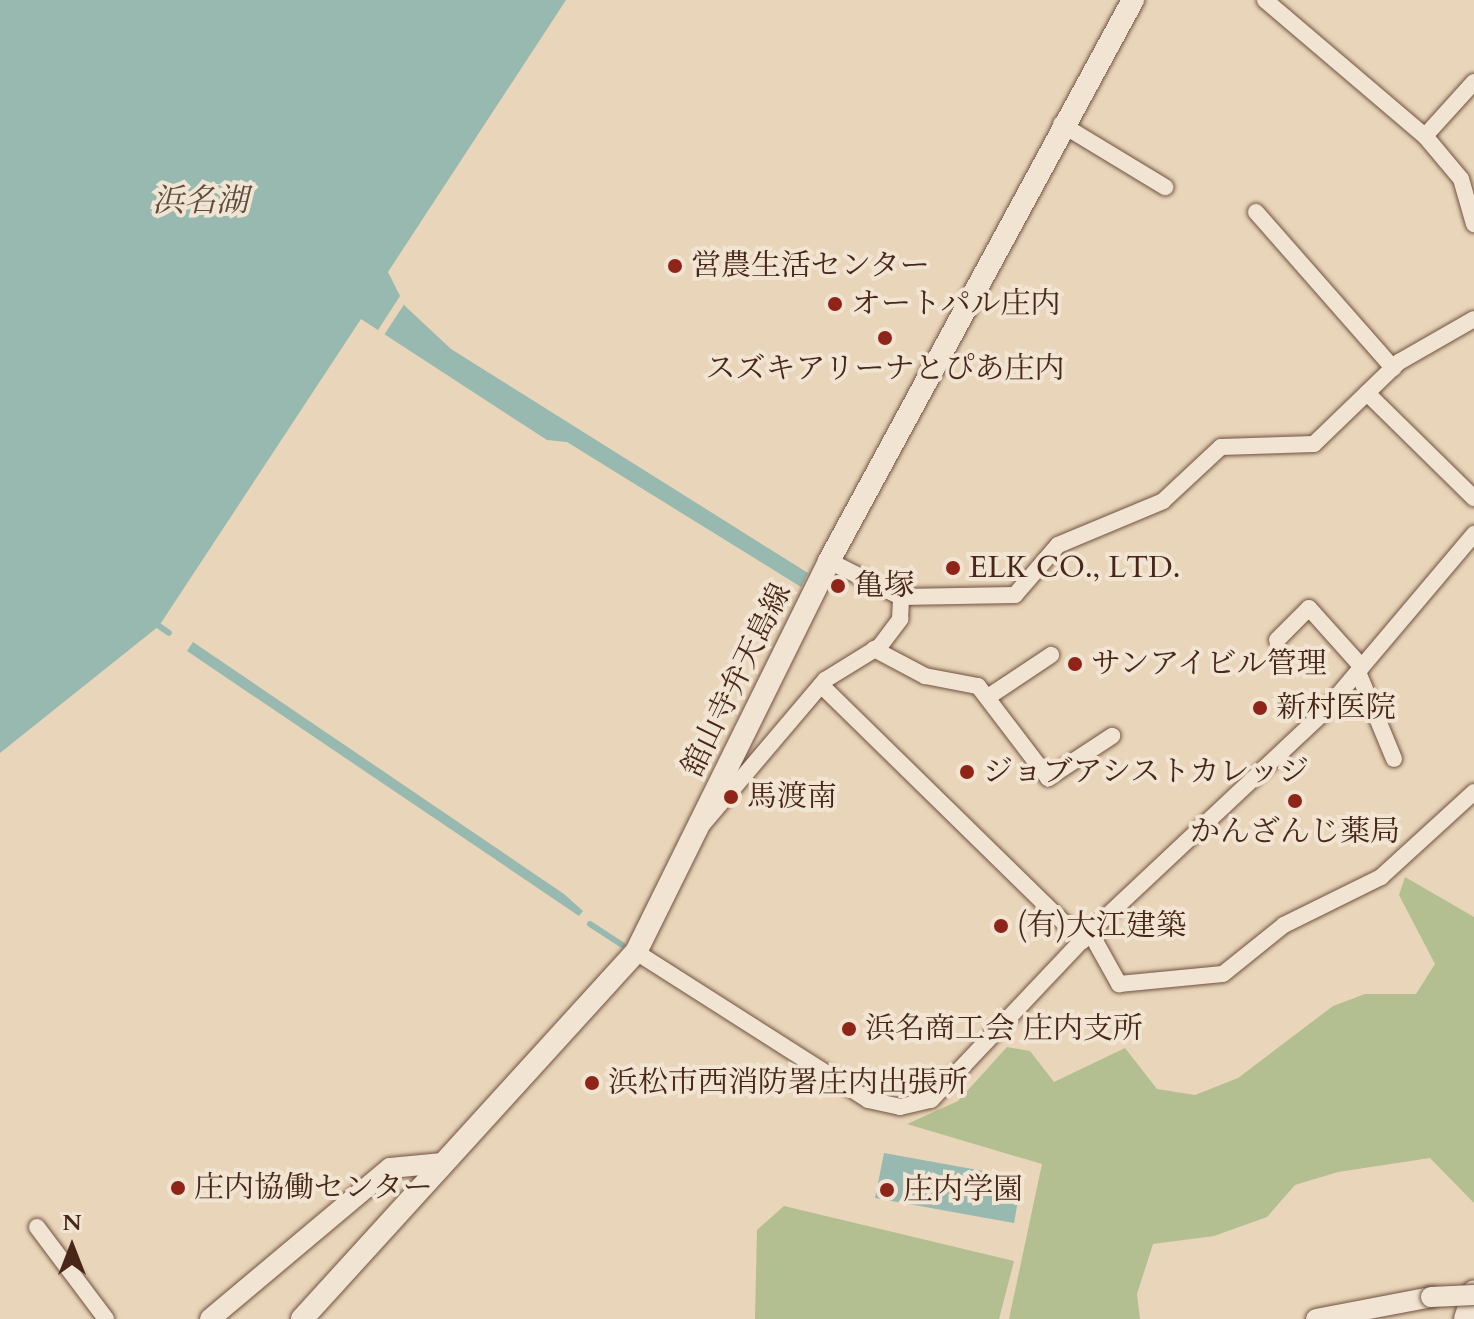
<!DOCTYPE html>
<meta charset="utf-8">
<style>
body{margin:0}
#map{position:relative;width:1474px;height:1319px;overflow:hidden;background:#e9d5b9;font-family:Cardo,"Noto Serif JP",serif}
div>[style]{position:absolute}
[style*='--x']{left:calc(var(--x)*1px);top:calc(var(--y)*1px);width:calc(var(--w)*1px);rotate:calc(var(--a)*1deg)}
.green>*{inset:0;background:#b3be91}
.water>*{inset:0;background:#97b9b0}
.pier>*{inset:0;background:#e9d5b9}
.stream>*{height:6px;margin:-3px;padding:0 3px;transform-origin:3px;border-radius:3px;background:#97b9b0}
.roads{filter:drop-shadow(0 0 2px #705241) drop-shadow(0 0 2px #705241)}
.minor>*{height:16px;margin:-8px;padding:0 8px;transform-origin:8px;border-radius:8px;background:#f1e4d2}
.tertiary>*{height:20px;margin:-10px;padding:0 10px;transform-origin:10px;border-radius:10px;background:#f1e4d2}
.secondary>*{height:22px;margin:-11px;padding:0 11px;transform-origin:11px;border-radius:11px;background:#f1e4d2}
.bridges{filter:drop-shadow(0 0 2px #705241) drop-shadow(0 0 2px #705241)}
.tertiary-bridge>*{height:20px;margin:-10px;padding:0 10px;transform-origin:10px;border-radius:10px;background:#f1e4d2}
.dots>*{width:22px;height:22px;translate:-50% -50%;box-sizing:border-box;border:4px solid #f1e4d2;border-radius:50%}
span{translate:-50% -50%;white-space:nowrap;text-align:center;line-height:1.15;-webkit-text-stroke:8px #f1e4d2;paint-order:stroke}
.poi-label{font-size:30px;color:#482719}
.left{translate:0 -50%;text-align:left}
.street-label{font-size:30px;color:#482719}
.water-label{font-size:32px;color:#5c4c3f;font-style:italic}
.north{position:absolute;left:32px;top:1207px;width:80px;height:80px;-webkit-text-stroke:6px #f1e4d2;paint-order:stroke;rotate:0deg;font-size:22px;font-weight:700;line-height:32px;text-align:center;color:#482719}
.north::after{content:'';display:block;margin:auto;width:28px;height:36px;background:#482719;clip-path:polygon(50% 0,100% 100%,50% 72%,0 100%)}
</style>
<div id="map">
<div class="green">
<i style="clip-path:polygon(1405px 877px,1474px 917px,1474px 1203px,1430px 1158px,1338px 1172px,1295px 1185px,1267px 1217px,1214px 1236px,1153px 1244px,1137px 1294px,1140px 1319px,1009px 1319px,1042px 1164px,907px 1124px,958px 1101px,1007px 1047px,1030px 1051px,1054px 1082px,1125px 1048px,1157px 1089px,1195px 1095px,1238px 1078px,1333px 1006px,1365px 994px,1416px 994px,1435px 964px,1399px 895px)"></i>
<i style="clip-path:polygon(784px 1206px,1014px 1261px,999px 1319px,755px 1319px,757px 1230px)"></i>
</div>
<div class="water">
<i style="clip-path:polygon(0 0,566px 0,388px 272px,405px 306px,451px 349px,808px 573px,801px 587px,567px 442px,547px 440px,361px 319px,159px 626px,0 753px)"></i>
<i style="clip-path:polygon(193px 642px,564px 894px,583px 911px,579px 916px,187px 651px)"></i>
<i style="clip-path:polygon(884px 1153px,1022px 1178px,1014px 1223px,875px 1198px)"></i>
</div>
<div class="pier">
<i style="clip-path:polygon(402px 293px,407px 300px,384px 335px,376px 333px)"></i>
</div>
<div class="stream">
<i style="--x:159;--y:626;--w:12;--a:35"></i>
<i style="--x:590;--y:924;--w:38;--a:33"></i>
</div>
<div class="roads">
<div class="minor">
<i style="--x:1265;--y:0;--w:210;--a:40.4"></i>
<i style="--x:1425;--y:136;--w:56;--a:50.1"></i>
<i style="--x:1461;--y:179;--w:47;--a:73.9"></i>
<i style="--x:1061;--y:124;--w:122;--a:31.2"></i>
<i style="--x:1425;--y:136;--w:73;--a:-47.8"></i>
<i style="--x:1256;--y:212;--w:208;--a:48.7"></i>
<i style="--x:1367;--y:393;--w:150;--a:44.5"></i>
<i style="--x:829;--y:561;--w:80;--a:26.6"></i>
<i style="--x:901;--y:597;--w:114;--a:-1"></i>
<i style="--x:1015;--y:595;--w:66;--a:-49.3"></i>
<i style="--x:1058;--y:545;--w:114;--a:-22.7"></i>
<i style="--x:1163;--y:501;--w:79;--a:-43"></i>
<i style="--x:1221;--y:447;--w:93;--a:-1.8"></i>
<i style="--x:1314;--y:444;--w:118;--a:-44"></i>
<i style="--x:1399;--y:362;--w:86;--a:-29.8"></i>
<i style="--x:1277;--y:640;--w:45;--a:-45"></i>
<i style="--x:1309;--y:608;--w:79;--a:48.1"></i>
<i style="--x:874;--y:649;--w:58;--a:27.9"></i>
<i style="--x:925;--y:676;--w:54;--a:10.7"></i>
<i style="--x:978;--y:686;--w:116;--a:52.7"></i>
<i style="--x:1048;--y:778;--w:77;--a:-33.3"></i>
<i style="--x:1358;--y:672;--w:94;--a:67.5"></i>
<i style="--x:821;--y:685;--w:366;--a:44.4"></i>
<i style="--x:988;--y:697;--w:76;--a:-33.7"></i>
<i style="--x:703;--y:824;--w:189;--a:-49.7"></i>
<i style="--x:825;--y:680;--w:65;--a:-31.7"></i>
<i style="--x:880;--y:646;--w:34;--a:-53"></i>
<i style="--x:900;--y:619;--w:22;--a:-87"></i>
<i style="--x:1090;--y:932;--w:60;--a:60.9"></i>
<i style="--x:1119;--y:984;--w:104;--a:-5.5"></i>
<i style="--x:1223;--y:974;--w:78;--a:-38.8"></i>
<i style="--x:1284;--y:925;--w:108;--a:-26.3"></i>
<i style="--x:1381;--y:877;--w:126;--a:-42.4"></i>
<i style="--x:636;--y:952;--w:275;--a:32.5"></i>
<i style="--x:868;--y:1100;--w:33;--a:12"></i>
<i style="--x:900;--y:1107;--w:32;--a:-13"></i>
<i style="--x:931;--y:1100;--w:234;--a:-46.6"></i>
<i style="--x:1092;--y:930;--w:316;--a:-43.2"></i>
<i style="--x:1322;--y:714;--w:236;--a:-49.8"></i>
<i style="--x:37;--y:1227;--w:115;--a:53.1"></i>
</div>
<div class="tertiary">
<i style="--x:210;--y:1319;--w:235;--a:-40"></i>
<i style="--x:390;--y:1168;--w:53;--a:-5.4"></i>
<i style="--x:1316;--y:1319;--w:117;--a:-10.8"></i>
</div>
<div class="secondary">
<i style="--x:302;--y:1319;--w:496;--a:-47.7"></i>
<i style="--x:636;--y:952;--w:436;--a:-63.7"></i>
<i style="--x:829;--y:561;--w:638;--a:-61.55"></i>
<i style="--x:1465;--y:1319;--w:29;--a:-72"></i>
</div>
</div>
<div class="bridges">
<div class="tertiary-bridge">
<i style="--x:1431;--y:1297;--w:43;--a:-2.7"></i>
</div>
</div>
<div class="dots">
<i style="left:675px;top:266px;background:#8f2418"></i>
<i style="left:835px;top:304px;background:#8f2418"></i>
<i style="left:885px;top:338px;background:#8f2418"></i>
<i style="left:953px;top:568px;background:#8f2418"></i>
<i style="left:838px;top:586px;background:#8f2418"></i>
<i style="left:1075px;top:664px;background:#8f2418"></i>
<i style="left:1260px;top:708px;background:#8f2418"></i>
<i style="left:967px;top:772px;background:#8f2418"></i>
<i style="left:731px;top:797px;background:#8f2418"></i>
<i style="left:1295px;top:801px;background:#8f2418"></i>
<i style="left:1001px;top:926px;background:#8f2418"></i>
<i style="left:849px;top:1029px;background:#8f2418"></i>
<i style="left:592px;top:1083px;background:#8f2418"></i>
<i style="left:178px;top:1188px;background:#8f2418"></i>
<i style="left:887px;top:1190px;background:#8f2418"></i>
</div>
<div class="poi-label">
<span class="left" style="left:691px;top:266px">営農生活センター</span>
<span class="left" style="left:851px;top:304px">オートパル庄内</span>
<span style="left:885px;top:369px">スズキアリーナとぴあ庄内</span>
<span class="left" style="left:969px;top:568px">ELK CO., LTD.</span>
<span class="left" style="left:854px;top:586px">亀塚</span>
<span class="left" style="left:1091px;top:664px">サンアイビル管理</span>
<span class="left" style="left:1276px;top:708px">新村医院</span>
<span class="left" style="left:983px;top:772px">ジョブアシストカレッジ</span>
<span class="left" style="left:747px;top:797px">馬渡南</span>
<span style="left:1295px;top:832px">かんざんじ薬局</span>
<span class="left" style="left:1017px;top:926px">(有)大江建築</span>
<span class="left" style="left:865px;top:1029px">浜名商工会 庄内支所</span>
<span class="left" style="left:608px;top:1083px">浜松市西消防署庄内出張所</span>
<span class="left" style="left:194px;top:1188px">庄内協働センター</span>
<span class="left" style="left:903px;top:1190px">庄内学園</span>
</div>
<div class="street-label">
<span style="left:737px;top:680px;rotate:-64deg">舘山寺弁天島線</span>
</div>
<div class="water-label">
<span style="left:200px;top:201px">浜名湖</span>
</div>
<div class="north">N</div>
</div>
